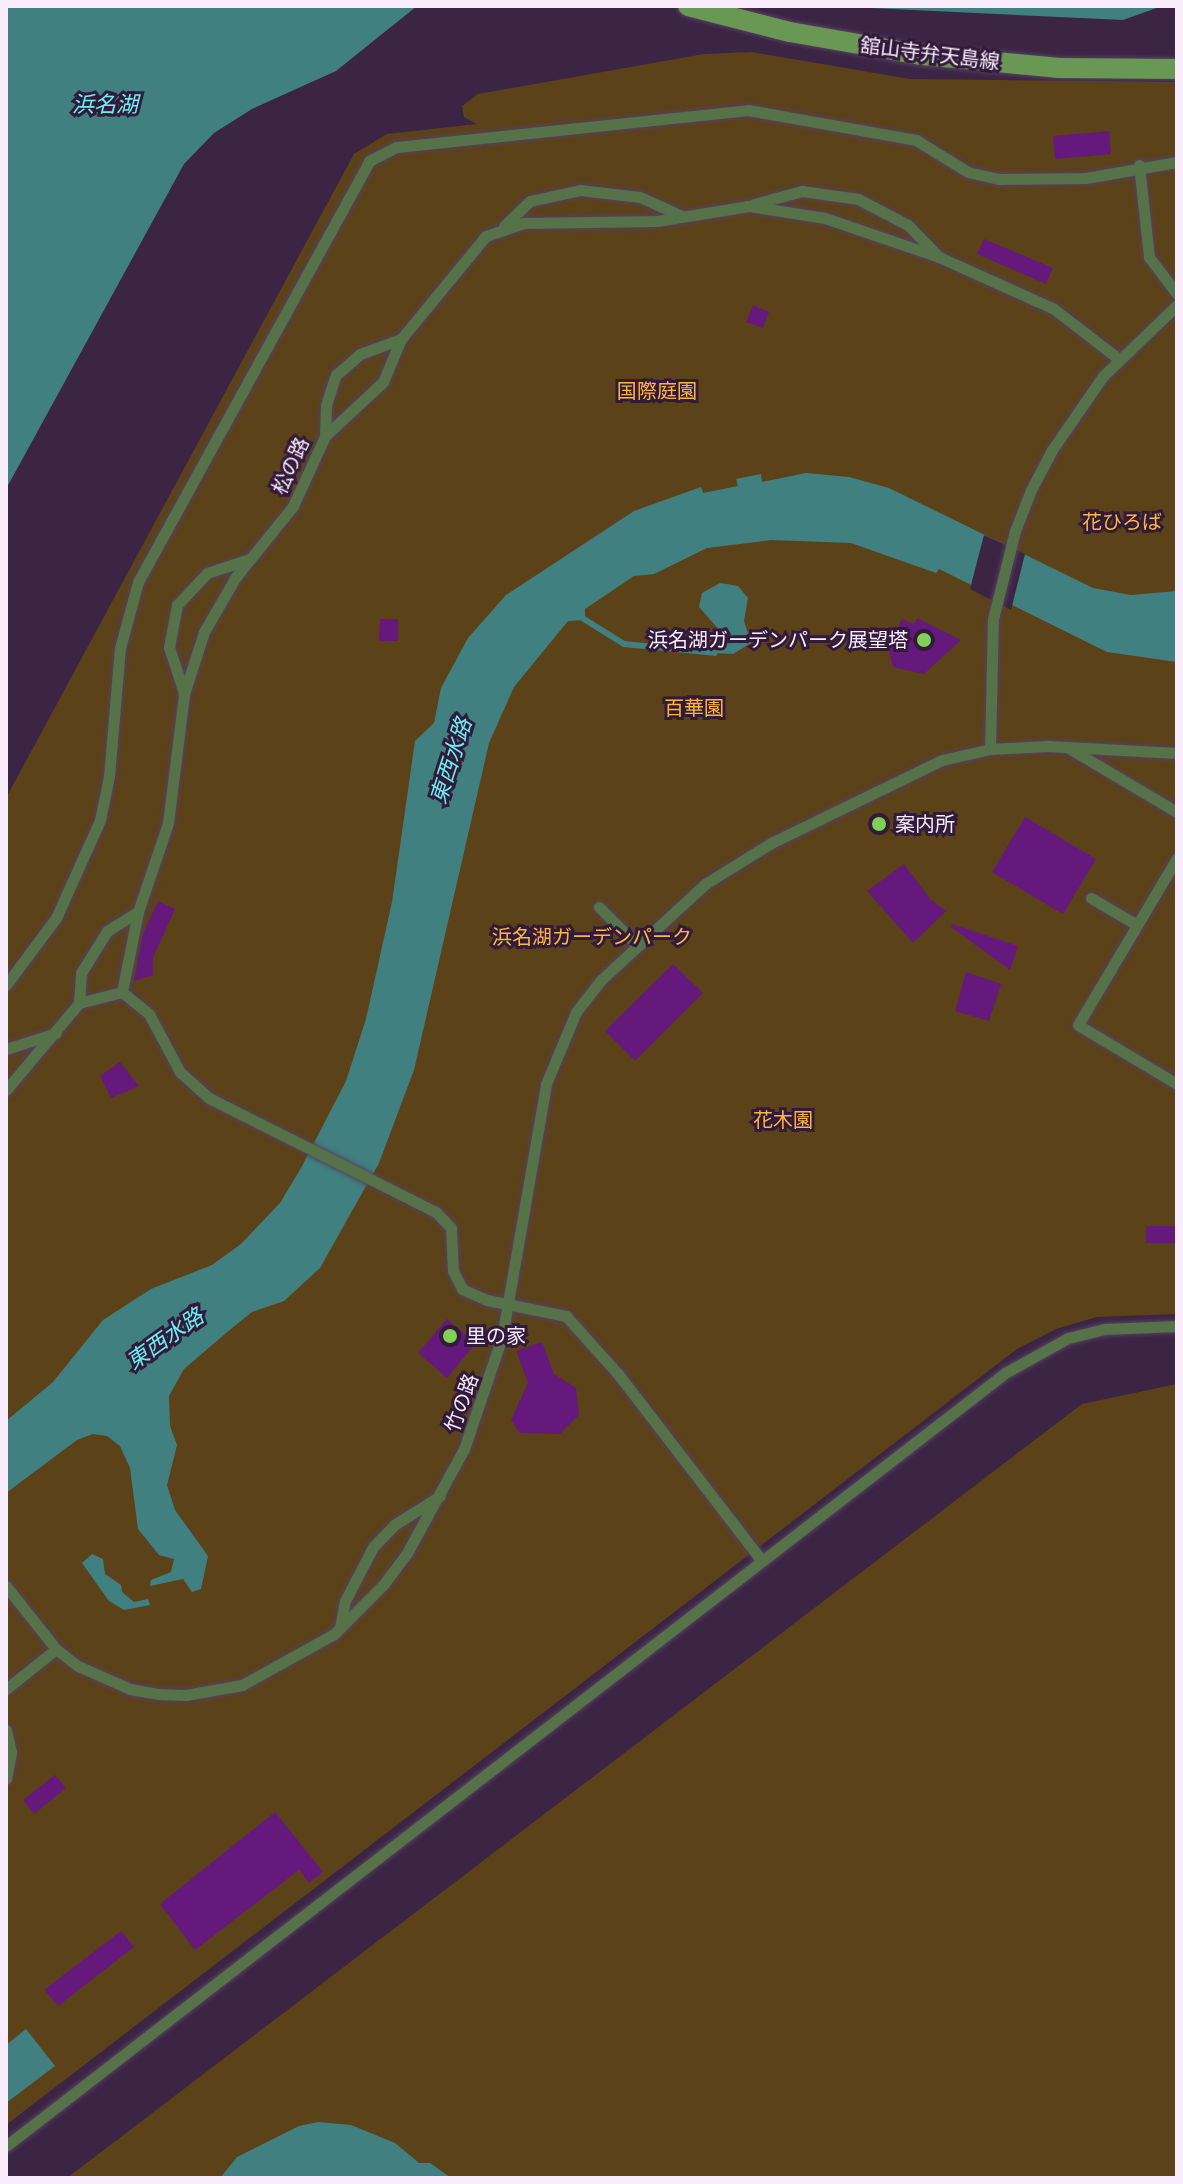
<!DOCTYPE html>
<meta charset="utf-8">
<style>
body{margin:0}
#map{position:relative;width:1183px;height:2184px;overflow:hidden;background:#3c2445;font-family:Poppins,"Noto Sans JP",sans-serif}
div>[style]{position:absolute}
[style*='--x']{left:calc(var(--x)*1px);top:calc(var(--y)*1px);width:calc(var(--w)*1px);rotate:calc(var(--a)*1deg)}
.green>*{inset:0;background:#5c4218}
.water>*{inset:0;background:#418081}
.pier>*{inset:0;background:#3c2445}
.stream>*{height:6px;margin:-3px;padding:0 3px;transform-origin:3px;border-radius:3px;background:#418081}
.building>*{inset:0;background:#65197c}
.roads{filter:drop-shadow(0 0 2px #56405f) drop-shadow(0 0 2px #56405f)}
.service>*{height:11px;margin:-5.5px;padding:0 5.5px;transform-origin:5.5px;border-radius:5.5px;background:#557248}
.secondary>*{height:20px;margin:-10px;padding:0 10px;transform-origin:10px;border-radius:10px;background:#689853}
.dots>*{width:22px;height:22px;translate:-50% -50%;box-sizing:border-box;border:4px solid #321a3a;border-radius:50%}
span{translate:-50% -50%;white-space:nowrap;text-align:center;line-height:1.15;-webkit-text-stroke:6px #321a3a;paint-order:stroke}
.street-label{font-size:20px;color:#f8ecfd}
.park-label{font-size:20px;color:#feb73c}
.poi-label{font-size:20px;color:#f8ecfd}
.right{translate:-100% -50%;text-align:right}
.left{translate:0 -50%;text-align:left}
.water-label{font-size:22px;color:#6beff1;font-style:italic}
.frame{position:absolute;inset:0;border:8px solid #f8ecfd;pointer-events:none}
</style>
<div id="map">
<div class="green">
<i style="clip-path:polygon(751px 52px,910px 79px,1177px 82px,1177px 1314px,1097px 1317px,1056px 1329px,1017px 1349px,6px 2125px,6px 798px,354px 154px,387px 134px,477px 124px,464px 117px,462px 106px,478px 94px,704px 54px)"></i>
<i style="clip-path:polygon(1177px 1384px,1177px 2178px,67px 2178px,1082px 1404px)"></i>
</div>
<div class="water">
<i style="clip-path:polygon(6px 6px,417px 6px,336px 71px,252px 109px,214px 133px,184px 164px,6px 489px)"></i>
<i style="clip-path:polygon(829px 6px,1162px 6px,1123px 20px)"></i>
<i style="clip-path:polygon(806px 473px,849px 477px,889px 488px,1093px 588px,1131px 595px,1177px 591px,1177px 662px,1107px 652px,939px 569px,936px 573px,851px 543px,771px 540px,707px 548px,654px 574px,634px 576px,585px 609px,585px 620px,568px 621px,514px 687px,489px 743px,414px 1070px,379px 1163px,320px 1268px,284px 1301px,252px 1312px,232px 1328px,184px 1369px,169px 1396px,170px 1426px,177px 1445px,167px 1485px,175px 1510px,208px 1556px,201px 1589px,192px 1592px,183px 1579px,150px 1586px,151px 1580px,171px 1572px,174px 1559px,159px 1555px,138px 1529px,130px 1468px,120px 1446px,107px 1436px,93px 1434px,77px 1440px,6px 1493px,6px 1421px,53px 1382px,103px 1320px,151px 1289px,212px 1265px,241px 1244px,280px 1203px,301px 1168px,346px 1081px,366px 1019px,392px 902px,415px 741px,434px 723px,441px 688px,468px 638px,506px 595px,634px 511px,701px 487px,703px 493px,738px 486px,736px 479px,761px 474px,762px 482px)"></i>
<i style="clip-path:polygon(720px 583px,738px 586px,748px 598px,744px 621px,751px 643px,733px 654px,715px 653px,722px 633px,699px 607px,702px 593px)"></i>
<i style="clip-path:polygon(92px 1554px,103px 1559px,105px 1574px,121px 1585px,122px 1592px,134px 1602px,148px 1599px,150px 1605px,124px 1610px,109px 1601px,82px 1563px)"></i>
<i style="clip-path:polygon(26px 2029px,55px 2066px,6px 2103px,6px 2045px)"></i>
<i style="clip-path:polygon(318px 2122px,351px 2125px,395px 2143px,419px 2163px,430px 2163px,451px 2178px,220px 2178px,237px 2157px,299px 2126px)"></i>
</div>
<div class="pier">
<i style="clip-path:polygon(984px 535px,1025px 554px,1011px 610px,970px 589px)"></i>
</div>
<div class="stream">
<i style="--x:579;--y:616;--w:53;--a:31.9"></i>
<i style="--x:624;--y:644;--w:91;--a:5.6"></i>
</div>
<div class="building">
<i style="clip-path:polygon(1109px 131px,1111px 154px,1055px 159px,1053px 136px)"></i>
<i style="clip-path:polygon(984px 239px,1053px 268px,1046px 284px,977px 254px)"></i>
<i style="clip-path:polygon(753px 305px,769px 312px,763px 328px,746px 322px)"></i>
<i style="clip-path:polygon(917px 618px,961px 640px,924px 674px,893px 667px,888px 647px,902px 619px,914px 624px)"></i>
<i style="clip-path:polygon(380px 619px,398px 619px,398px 641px,379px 641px)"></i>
<i style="clip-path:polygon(1025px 817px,1096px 859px,1063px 914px,992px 872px)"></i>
<i style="clip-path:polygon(904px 864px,931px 900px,946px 911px,913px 943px,867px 891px)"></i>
<i style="clip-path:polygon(158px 901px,175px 909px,153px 958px,153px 975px,134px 981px,142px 936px)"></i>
<i style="clip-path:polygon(952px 924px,1018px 946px,1010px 970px,951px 927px)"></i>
<i style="clip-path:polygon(673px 964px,703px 993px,635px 1061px,605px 1031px)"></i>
<i style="clip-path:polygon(966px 972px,1001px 984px,989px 1021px,955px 1011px)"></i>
<i style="clip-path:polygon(120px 1062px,139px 1086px,111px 1098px,100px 1076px)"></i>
<i style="clip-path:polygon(1146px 1226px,1177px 1226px,1177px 1243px,1146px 1243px)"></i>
<i style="clip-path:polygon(447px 1319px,476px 1343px,447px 1378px,418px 1353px)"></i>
<i style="clip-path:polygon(542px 1342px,554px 1374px,576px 1388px,579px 1415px,560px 1434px,520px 1433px,511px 1420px,528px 1383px,516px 1351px)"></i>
<i style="clip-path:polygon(55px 1775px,66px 1788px,34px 1814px,23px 1800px)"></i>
<i style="clip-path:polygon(275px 1812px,323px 1872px,309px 1883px,299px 1870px,195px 1950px,160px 1904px)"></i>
<i style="clip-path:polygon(121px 1931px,134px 1947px,58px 2006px,44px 1990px)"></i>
</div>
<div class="roads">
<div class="service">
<i style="--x:1139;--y:165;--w:93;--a:83.8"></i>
<i style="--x:1149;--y:257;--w:46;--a:52.9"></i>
<i style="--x:754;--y:204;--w:50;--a:-15.2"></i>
<i style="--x:802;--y:191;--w:57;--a:8.1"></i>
<i style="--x:858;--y:199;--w:56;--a:27.5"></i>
<i style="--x:908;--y:225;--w:45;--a:45.9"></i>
<i style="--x:939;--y:257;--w:126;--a:24.3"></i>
<i style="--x:1054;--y:309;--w:82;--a:37.6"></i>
<i style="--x:504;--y:226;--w:36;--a:-44"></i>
<i style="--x:530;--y:201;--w:51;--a:-12.4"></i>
<i style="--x:580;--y:190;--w:60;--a:6.7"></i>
<i style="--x:640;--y:197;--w:46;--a:24.3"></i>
<i style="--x:325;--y:436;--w:31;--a:-88"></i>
<i style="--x:326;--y:405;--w:32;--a:-72"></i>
<i style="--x:336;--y:375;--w:32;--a:-41"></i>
<i style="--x:360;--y:354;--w:44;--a:-20.1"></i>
<i style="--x:184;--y:693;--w:48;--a:-108.1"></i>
<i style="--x:169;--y:647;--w:43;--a:-79.2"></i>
<i style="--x:177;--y:605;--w:44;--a:-46.8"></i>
<i style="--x:207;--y:573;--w:45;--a:-18"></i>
<i style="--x:1067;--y:747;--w:128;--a:30.6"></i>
<i style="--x:990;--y:749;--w:130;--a:-88.7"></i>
<i style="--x:993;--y:619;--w:91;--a:-76"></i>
<i style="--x:1015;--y:531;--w:44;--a:-68.7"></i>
<i style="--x:1031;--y:490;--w:45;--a:-62.3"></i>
<i style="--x:1052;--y:450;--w:90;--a:-55.4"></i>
<i style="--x:1103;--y:376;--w:103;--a:-43.8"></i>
<i style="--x:1177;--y:858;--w:194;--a:120.7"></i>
<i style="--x:1078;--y:1025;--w:115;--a:30.8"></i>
<i style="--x:1091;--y:898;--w:53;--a:30.4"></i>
<i style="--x:599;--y:907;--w:52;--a:45"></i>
<i style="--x:6;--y:985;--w:84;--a:-53.3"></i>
<i style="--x:56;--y:918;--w:107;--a:-65.8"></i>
<i style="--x:100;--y:820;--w:45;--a:-78.4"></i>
<i style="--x:109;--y:776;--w:128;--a:-85.1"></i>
<i style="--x:120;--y:648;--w:68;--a:-74.7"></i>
<i style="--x:138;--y:582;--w:480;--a:-61.2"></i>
<i style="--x:369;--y:161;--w:31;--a:-27"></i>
<i style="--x:397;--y:147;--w:353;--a:-6"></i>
<i style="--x:748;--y:110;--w:171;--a:10.1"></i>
<i style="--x:916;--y:140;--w:61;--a:31.6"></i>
<i style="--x:968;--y:172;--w:32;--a:13"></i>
<i style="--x:999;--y:179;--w:87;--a:-0.7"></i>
<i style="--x:1086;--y:178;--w:92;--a:-10"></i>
<i style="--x:122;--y:992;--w:82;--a:-78.7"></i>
<i style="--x:138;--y:912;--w:94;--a:-71.4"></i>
<i style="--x:168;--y:823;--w:130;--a:-82.9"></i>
<i style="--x:184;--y:694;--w:65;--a:-72.1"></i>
<i style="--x:204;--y:632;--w:62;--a:-60.1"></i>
<i style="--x:235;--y:578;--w:92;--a:-51.1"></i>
<i style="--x:293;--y:506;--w:77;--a:-65.4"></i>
<i style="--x:325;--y:436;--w:79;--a:-43"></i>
<i style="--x:383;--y:382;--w:47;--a:-67.3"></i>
<i style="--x:401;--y:339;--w:134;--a:-50.5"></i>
<i style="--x:486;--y:236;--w:40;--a:-18.9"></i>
<i style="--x:524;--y:223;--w:133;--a:-0.9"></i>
<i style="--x:657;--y:221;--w:93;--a:-9.3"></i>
<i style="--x:749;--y:206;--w:77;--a:9"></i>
<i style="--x:825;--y:218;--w:120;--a:18.9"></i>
<i style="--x:122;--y:992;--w:35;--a:39"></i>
<i style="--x:149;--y:1014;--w:66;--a:61.9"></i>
<i style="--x:180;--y:1072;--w:39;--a:42"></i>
<i style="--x:209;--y:1098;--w:254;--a:26.7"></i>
<i style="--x:436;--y:1212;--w:22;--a:47"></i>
<i style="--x:451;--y:1228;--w:43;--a:87.3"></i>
<i style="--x:453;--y:1271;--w:20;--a:63"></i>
<i style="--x:462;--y:1289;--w:27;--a:24"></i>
<i style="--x:487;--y:1300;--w:81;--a:11.4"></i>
<i style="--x:566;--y:1316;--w:78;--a:48.1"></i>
<i style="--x:618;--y:1374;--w:236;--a:52.4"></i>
<i style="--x:79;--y:1003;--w:30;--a:-86"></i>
<i style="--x:81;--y:973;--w:49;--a:-58.2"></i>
<i style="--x:107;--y:931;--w:36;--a:-32"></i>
<i style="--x:6;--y:1049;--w:52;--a:-17.7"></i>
<i style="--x:6;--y:1090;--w:114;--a:-50"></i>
<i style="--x:79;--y:1003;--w:44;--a:-14.3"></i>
<i style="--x:6;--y:1586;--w:80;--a:51.6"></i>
<i style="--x:56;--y:1649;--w:28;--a:38"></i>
<i style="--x:78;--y:1666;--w:57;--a:23.9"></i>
<i style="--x:130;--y:1689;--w:28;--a:10"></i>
<i style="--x:158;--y:1694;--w:28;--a:2"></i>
<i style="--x:186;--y:1695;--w:57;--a:-10.1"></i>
<i style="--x:242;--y:1685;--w:105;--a:-29"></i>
<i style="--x:334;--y:1634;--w:69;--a:-45"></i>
<i style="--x:383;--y:1585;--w:40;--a:-53"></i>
<i style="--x:407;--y:1553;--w:119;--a:-61.3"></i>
<i style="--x:464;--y:1449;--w:118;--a:-71.3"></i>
<i style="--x:502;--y:1337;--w:257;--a:-80.1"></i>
<i style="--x:546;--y:1084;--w:78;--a:-67.4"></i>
<i style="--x:576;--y:1012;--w:41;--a:-52"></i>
<i style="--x:601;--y:980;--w:142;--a:-42.7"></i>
<i style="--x:705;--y:884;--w:78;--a:-31.8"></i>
<i style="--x:771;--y:843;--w:190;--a:-25.9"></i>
<i style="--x:942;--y:760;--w:49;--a:-12.9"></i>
<i style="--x:990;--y:749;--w:58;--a:-3"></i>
<i style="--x:1048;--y:746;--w:129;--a:3.1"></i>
<i style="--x:340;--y:1628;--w:27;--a:-80"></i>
<i style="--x:345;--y:1601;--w:61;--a:-62.6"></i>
<i style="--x:373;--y:1547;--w:30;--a:-46"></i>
<i style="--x:394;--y:1525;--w:54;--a:-32.2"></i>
<i style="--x:6;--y:1689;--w:64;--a:-38.7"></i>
<i style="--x:6;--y:1730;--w:23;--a:77"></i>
<i style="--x:11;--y:1752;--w:27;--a:100"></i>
<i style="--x:6;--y:2146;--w:1263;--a:-37.73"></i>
<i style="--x:1005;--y:1373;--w:72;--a:-29.1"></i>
<i style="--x:1068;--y:1338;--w:36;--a:-14"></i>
<i style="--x:1103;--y:1329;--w:74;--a:-2.3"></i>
</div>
<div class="secondary">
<i style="--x:688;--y:6;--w:105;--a:14.3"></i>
<i style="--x:790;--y:32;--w:134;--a:9.9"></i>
<i style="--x:922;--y:55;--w:138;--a:5.4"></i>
<i style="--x:1059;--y:68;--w:118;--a:0.5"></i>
</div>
</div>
<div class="dots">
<i style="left:924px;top:640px;background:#7ed153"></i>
<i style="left:879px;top:824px;background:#7ed153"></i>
<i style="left:450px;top:1336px;background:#7ed153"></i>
</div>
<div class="street-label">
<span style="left:930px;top:54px;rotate:7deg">舘山寺弁天島線</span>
<span style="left:291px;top:466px;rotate:-65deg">松の路</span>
<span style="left:462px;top:1403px;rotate:-70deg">竹の路</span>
</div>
<div class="park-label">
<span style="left:657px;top:391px">国際庭園</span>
<span style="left:1122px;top:522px">花ひろば</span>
<span style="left:694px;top:708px">百華園</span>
<span style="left:592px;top:937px">浜名湖ガーデンパーク</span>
<span style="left:783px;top:1120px">花木園</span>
</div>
<div class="poi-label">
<span class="right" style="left:908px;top:640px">浜名湖ガーデンパーク展望塔</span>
<span class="left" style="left:895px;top:824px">案内所</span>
<span class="left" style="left:466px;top:1336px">里の家</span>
</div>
<div class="water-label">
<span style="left:105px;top:105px">浜名湖</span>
<span style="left:451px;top:761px;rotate:-72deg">東西水路</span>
<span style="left:165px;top:1339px;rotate:-35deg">東西水路</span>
</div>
<div class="frame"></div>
</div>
